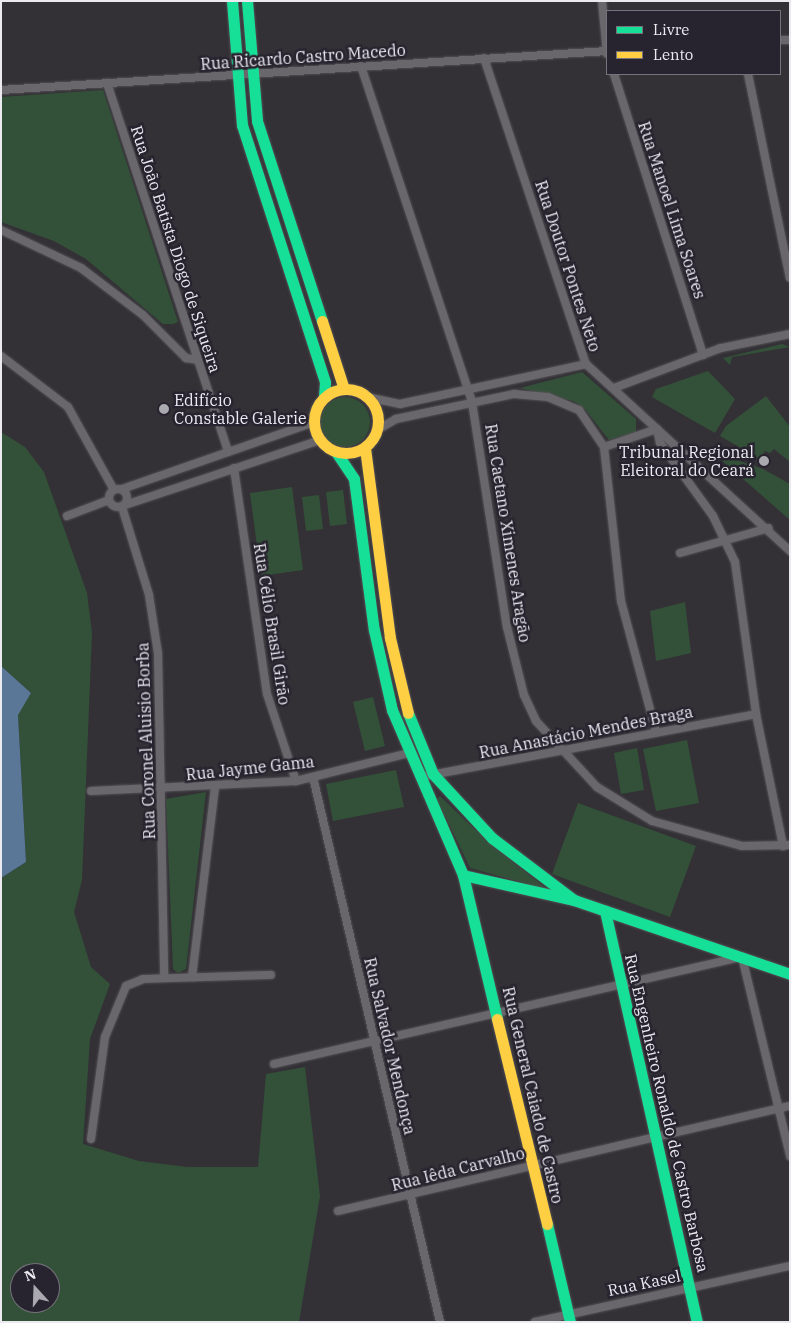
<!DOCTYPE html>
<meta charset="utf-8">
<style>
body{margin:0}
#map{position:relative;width:791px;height:1323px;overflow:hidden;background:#333136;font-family:"IBM Plex Serif",serif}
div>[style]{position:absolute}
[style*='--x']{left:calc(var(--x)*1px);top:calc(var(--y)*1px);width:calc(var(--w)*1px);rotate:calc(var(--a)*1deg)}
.green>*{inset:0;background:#335139}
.round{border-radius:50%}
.water>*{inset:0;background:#5a7797}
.roads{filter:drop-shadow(0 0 1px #525054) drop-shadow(0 0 1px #525054)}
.street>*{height:8px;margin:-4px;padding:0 4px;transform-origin:4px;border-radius:4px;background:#69676c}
.street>.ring{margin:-4px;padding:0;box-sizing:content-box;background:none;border:8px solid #69676c;border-radius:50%}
.fast>*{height:11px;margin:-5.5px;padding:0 5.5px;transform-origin:5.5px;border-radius:5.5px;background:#16e098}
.slow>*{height:11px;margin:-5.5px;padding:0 5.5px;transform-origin:5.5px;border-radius:5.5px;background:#ffcf43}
.slow>.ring{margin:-5.5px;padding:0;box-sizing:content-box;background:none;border:11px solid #ffcf43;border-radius:50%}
.dots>*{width:14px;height:14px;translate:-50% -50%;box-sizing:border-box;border:2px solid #28242f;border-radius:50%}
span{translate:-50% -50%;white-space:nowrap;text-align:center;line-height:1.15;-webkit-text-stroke:5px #28242f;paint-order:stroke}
.street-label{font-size:16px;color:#eceaf1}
.poi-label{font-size:16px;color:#eceaf1}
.left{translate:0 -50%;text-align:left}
.right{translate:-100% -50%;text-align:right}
.frame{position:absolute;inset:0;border:2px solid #eceaf1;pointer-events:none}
.legend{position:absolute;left:606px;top:10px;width:175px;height:65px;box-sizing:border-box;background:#28242f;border:1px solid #76737d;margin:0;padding:6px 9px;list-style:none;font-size:15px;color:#eceaf1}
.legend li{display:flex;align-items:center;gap:10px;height:25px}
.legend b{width:25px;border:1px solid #76737d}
.north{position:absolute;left:10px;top:1263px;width:50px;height:50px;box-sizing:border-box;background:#28242f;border:1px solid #76737d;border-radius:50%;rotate:340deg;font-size:14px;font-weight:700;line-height:20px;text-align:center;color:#eceaf1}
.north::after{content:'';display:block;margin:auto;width:18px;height:22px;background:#aba9b0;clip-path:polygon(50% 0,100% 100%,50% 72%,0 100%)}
</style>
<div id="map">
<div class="green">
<i style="clip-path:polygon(103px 90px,178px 322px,173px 324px,163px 324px,86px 259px,54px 241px,1px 222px,1px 97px)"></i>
<i style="clip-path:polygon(782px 344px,790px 347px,732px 357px,730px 365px,723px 358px)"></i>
<i style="clip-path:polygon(708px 371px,735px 399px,715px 433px,652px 397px,656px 389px)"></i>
<i style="clip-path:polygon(582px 372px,636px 419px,636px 432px,609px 440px,584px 408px,573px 401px,520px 388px)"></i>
<i style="clip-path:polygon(766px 396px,790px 427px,790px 462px,774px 449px,770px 453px,765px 451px,760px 459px,720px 436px,726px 426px)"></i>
<i class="round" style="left:320px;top:397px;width:50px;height:50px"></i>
<i style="clip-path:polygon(evenodd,1px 432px,25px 447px,44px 472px,87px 593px,92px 633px,82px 880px,74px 912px,91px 967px,110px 984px,90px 1039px,83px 1144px,139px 1161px,187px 1167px,258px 1167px,266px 1074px,305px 1067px,320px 1196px,299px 1322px,1px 1322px,1px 878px,26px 862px,18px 714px,31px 693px,1px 666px,1px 432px,20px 1273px,50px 1273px,50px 1303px,20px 1303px,20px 1273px)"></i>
<i style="clip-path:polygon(711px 451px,763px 469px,790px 484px,790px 520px)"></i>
<i style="clip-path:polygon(292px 487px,303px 570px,261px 576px,250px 493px)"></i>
<i style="clip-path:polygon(343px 490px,347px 524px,330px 526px,326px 492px)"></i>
<i style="clip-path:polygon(319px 495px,323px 529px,306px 531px,302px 497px)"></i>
<i style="clip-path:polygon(685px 602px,691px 653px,656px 661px,650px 611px)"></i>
<i style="clip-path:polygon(373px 697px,385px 746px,365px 751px,353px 702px)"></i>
<i style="clip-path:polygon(687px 740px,699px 803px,656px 811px,643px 749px)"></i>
<i style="clip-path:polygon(637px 748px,644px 790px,621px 794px,614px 753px)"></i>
<i style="clip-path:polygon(396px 770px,404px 807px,333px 821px,326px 784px)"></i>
<i style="clip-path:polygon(206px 792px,186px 969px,178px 973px,173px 969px,166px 799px)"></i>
<i style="clip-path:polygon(440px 796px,492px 846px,547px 889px,470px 868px,437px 799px)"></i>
<i style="clip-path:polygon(578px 803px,696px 846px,670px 917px,552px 874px)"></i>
</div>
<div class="water">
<i style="clip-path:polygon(1px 666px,31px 693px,18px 715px,26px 862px,1px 878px)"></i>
</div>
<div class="roads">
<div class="street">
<i style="--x:602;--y:1;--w:53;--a:84.6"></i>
<i style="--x:780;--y:40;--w:10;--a:0"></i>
<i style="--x:484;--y:58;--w:323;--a:71.6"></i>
<i style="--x:586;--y:364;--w:277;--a:42.5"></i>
<i style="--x:361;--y:66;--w:354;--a:71.7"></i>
<i style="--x:472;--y:402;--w:228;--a:81.2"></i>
<i style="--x:507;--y:627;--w:70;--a:76"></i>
<i style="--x:524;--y:695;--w:29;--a:65"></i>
<i style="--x:536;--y:721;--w:90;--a:47.3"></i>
<i style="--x:597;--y:787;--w:65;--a:31.7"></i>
<i style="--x:652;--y:821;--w:93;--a:15.5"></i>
<i style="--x:742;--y:846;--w:48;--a:-1.2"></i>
<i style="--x:614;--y:74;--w:295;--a:72.4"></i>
<i style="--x:748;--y:74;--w:208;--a:78.4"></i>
<i style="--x:107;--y:83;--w:388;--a:71.8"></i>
<i style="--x:1;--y:90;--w:607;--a:-3.68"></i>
<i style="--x:1;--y:230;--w:89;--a:25.4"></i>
<i style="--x:81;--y:268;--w:78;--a:37.2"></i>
<i style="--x:143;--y:315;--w:61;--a:45"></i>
<i style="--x:186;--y:358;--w:11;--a:10"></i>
<i style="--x:1;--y:356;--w:84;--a:37.3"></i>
<i style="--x:68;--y:407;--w:95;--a:61"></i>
<i style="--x:614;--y:388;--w:114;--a:-20.5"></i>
<i style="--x:721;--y:348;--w:70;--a:-11.5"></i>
<i style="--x:367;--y:397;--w:34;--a:12"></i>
<i style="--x:400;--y:404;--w:190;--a:-12.1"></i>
<i style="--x:657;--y:429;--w:14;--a:78"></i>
<i style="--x:660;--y:443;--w:90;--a:54"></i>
<i style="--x:713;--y:516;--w:51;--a:64.4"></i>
<i style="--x:735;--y:562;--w:153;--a:82.1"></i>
<i style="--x:756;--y:714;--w:135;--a:78.4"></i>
<i style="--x:377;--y:430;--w:22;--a:-30"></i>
<i style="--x:396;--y:419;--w:121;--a:-12"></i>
<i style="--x:514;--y:394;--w:34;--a:5"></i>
<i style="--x:548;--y:397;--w:34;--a:23"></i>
<i style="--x:579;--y:410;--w:45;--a:56"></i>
<i style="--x:604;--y:447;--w:155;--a:83.7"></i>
<i style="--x:621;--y:601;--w:136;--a:75"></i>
<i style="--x:604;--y:447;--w:56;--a:-18.8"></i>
<i style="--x:234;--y:468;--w:228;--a:81.7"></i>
<i style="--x:267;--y:694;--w:92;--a:71.6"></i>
<i class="ring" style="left:109px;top:489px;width:10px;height:10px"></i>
<i style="--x:122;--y:489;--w:203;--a:-19.2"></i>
<i style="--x:125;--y:505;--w:206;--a:-18.4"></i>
<i style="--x:122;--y:507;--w:92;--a:72.9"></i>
<i style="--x:149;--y:595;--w:59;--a:81.2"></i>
<i style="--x:158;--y:653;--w:325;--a:88.9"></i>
<i style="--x:67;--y:516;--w:45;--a:-20.9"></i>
<i style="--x:680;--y:553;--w:92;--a:-15.7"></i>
<i style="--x:313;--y:777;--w:560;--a:76.88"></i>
<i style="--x:420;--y:777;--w:342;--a:-10.6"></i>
<i style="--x:91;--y:791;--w:205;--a:-2.8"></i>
<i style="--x:296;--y:781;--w:116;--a:-13.9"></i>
<i style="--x:192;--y:977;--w:190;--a:-83.1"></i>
<i style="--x:274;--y:1064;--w:480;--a:-12.9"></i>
<i style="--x:742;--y:957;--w:205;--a:76.4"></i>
<i style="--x:91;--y:1139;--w:103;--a:-82.2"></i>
<i style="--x:105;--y:1037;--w:55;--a:-67.6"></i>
<i style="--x:126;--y:986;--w:18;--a:-22"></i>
<i style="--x:143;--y:979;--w:128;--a:-1.8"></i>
<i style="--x:338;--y:1211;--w:464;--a:-13.1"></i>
<i style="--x:535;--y:1322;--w:261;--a:-12.4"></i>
</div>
<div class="fast">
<i style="--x:232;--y:1;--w:124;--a:85.4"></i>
<i style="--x:242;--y:125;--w:270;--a:72.1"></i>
<i style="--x:325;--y:382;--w:15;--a:94"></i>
<i style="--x:247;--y:1;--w:120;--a:85.2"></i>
<i style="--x:257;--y:121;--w:210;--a:72"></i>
<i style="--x:336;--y:452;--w:32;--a:56"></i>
<i style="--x:354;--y:479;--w:152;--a:82.5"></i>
<i style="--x:374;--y:630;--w:82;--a:77.3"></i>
<i style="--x:392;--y:710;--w:180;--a:66.7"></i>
<i style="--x:463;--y:875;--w:148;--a:76.7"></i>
<i style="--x:408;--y:713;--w:66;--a:67.7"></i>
<i style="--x:433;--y:774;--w:87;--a:47.3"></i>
<i style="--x:492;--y:838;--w:103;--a:37.1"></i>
<i style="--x:463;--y:875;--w:114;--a:12.7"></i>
<i style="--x:574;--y:900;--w:228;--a:18.9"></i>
<i style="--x:605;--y:911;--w:421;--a:77.4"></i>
<i style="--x:547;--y:1224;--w:101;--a:76.8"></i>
</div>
<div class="slow">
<i style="--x:322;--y:321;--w:71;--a:72.1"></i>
<i class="ring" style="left:314px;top:389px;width:53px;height:53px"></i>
<i style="--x:365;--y:448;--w:192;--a:82.5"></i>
<i style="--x:390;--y:638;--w:77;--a:76.5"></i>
<i style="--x:497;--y:1019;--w:211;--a:76.3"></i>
</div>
</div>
<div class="dots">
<i style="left:164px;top:409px;background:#aba9b0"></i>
<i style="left:764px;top:461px;background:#aba9b0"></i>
</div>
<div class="street-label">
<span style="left:303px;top:57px;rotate:-4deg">Rua Ricardo Castro Macedo</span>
<span style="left:672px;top:210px;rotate:72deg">Rua Manoel Lima Soares</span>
<span style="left:176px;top:249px;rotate:72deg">Rua João Batista Diogo de Siqueira</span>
<span style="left:568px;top:266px;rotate:72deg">Rua Doutor Pontes Neto</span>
<span style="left:508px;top:533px;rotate:81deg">Rua Caetano Ximenes Aragão</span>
<span style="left:272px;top:624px;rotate:81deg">Rua Célio Brasil Girão</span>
<span style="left:586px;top:732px;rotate:-11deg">Rua Anastácio Mendes Braga</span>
<span style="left:146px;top:741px;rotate:-92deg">Rua Coronel Aluisio Borba</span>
<span style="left:250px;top:768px;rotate:-6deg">Rua Jayme Gama</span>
<span style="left:390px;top:1046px;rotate:77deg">Rua Salvador Mendonça</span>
<span style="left:533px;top:1095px;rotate:77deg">Rua General Caiado de Castro</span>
<span style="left:667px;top:1113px;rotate:77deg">Rua Engenheiro Ronaldo de Castro Barbosa</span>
<span style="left:458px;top:1169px;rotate:-14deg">Rua Iêda Carvalho</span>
<span style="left:644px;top:1283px;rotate:-12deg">Rua Kasel</span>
</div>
<div class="poi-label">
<span class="left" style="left:174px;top:409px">Edifício<br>Constable Galerie</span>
<span class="right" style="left:754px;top:461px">Tribunal Regional<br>Eleitoral do Ceará</span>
</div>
<div class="frame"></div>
<ul class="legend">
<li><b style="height:6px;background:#16e098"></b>Livre</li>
<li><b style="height:6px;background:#ffcf43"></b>Lento</li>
</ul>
<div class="north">N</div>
</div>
